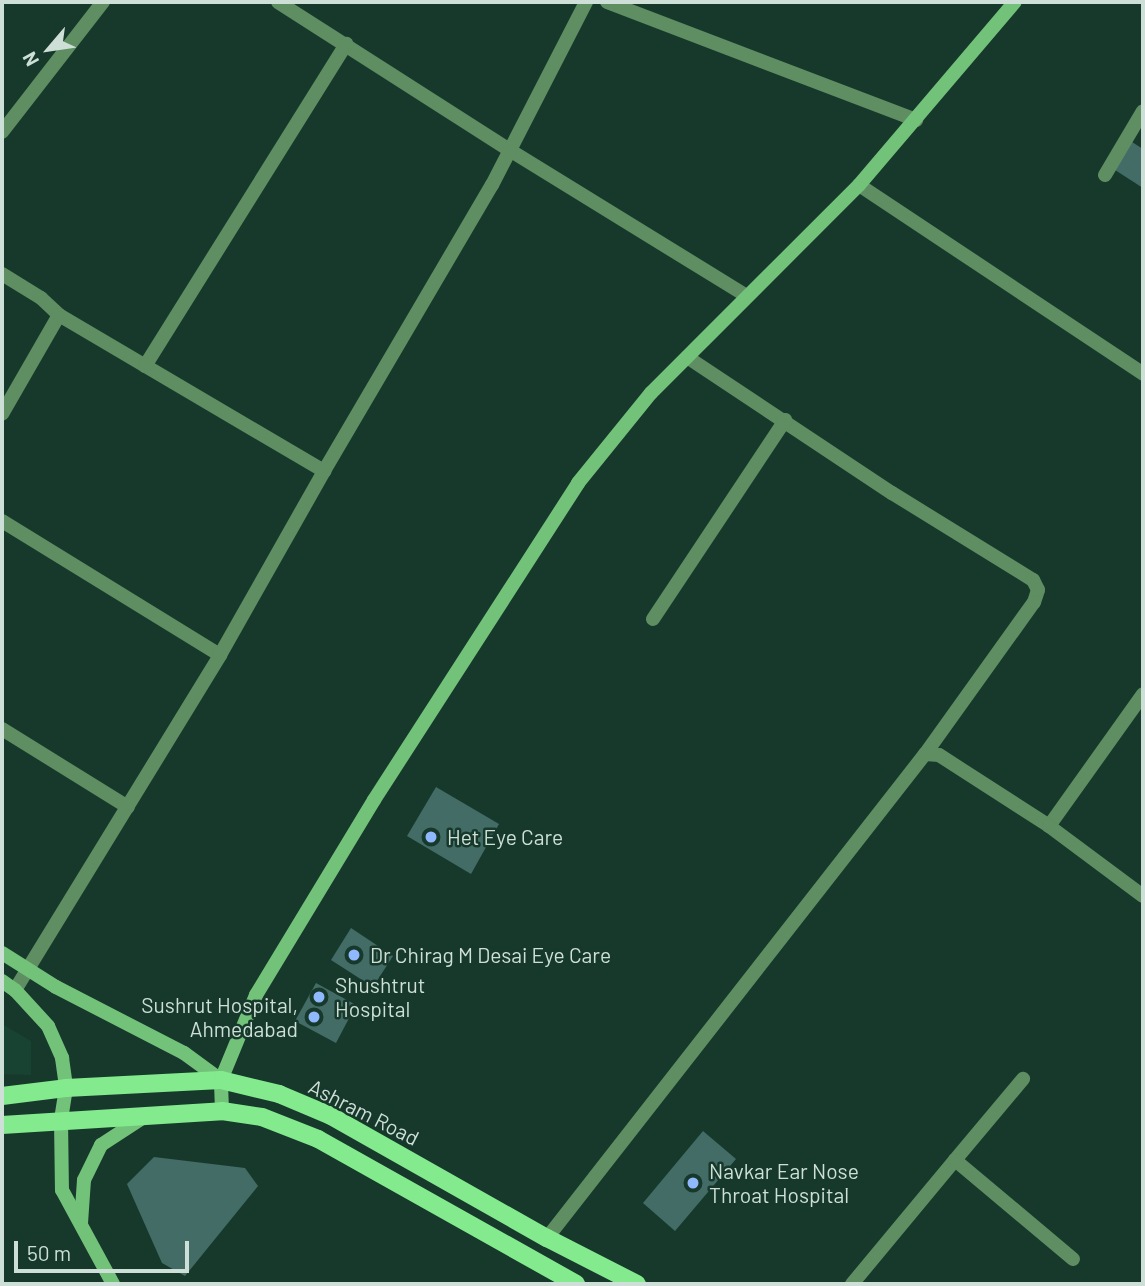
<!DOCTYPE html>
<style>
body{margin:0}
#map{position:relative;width:1145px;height:1286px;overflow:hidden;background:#17392c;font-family:Barlow,sans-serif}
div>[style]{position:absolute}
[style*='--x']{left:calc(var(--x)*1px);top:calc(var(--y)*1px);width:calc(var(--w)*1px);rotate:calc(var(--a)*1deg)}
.built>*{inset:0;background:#184333}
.building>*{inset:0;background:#436c66}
.street>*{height:14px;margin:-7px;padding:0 7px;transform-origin:7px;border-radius:7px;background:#5e8e61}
.secondary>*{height:14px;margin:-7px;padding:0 7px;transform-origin:7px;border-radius:7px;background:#73c27a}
.primary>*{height:18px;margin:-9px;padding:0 9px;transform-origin:9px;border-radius:9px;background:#83ea8d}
.dots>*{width:19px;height:19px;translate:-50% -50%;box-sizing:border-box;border:4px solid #17392c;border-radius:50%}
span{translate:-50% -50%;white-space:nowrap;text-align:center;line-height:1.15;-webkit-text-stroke:5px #17392c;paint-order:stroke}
.poi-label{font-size:21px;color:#cddfd6}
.left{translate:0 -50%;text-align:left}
.right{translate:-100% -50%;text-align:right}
.street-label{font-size:21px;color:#cddfd6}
.frame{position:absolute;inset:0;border:4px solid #cddfd6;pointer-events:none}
.north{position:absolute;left:14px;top:14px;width:70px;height:70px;-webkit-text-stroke:5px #17392c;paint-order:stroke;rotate:241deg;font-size:19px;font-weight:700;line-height:28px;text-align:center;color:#cddfd6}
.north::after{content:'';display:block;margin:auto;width:24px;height:32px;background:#cddfd6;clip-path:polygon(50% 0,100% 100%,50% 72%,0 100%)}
.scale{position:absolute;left:14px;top:1241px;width:175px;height:32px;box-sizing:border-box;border:4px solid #cddfd6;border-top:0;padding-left:9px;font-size:21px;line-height:24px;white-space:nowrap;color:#cddfd6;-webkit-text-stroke:5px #17392c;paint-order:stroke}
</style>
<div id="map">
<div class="built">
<i style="clip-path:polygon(2px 1024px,31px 1041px,31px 1075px,2px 1074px)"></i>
</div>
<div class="building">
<i style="clip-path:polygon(1132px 142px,1143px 149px,1143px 188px,1115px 170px)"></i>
<i style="clip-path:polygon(436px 787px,499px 824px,471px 874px,407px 836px)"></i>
<i style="clip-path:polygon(351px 928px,393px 956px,373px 987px,331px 960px)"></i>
<i style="clip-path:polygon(316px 983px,356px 1005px,336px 1043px,295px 1021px)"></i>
<i style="clip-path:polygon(703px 1131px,736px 1159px,675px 1231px,643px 1203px)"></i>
<i style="clip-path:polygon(154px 1157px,245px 1168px,258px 1186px,185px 1276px,162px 1263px,127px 1184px)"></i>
</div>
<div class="street">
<i style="--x:278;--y:2;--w:277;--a:32.6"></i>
<i style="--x:511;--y:151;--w:277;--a:31.6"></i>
<i style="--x:607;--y:2;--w:331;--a:20.9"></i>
<i style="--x:2;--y:132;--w:165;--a:-52.2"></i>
<i style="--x:1105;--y:175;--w:74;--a:-59.3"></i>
<i style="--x:859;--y:185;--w:341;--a:33.6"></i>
<i style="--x:2;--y:274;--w:46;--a:31.6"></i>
<i style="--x:41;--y:298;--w:25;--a:43"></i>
<i style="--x:59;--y:315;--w:114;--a:119.9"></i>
<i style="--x:59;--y:315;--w:308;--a:30.5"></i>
<i style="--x:687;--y:357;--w:246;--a:33.6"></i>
<i style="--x:892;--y:493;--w:166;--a:31.7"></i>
<i style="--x:1033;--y:580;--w:11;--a:63"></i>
<i style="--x:1038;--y:590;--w:13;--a:108"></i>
<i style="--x:1034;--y:602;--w:187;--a:125.6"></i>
<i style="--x:145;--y:366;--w:380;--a:-58"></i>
<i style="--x:2;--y:521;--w:256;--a:31.6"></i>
<i style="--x:653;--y:619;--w:239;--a:-56.4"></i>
<i style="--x:2;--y:729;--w:148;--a:31.8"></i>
<i style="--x:1049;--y:826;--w:162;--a:-54.5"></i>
<i style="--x:15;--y:990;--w:393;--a:-58.5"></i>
<i style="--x:220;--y:655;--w:211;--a:-60.5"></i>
<i style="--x:324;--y:471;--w:332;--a:-59.6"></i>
<i style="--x:492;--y:185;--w:206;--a:-62.8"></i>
<i style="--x:955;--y:1160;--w:106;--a:-50"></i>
<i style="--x:547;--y:1238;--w:614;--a:-52.01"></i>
<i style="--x:925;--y:754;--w:14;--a:4"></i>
<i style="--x:939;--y:755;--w:131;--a:32.8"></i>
<i style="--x:1049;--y:826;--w:117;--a:36.7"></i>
<i style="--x:852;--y:1284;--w:161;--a:-50.3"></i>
<i style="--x:955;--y:1160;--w:154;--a:40"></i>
</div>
<div class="secondary">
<i style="--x:2;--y:953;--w:64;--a:32.2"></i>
<i style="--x:56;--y:987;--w:144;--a:27.3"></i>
<i style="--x:184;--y:1053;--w:46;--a:36.1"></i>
<i style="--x:2;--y:981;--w:16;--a:35"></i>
<i style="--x:15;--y:990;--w:49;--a:47.5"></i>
<i style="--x:48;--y:1026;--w:35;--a:66"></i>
<i style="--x:62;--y:1058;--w:30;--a:82"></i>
<i style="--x:66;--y:1088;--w:32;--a:99"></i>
<i style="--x:61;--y:1120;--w:70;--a:89.2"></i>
<i style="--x:62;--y:1190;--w:107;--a:61.5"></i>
<i style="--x:222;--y:1111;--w:31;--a:-92"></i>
<i style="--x:221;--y:1080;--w:92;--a:-67.6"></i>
<i style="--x:256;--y:995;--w:228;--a:-58.8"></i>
<i style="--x:374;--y:800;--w:377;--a:-57.2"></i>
<i style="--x:578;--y:483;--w:116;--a:-51"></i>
<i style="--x:651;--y:393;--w:294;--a:-45"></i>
<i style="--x:859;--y:185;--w:240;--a:-49.6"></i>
<i style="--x:81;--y:1223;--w:43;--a:-86"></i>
<i style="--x:84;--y:1180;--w:39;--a:-64"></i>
<i style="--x:101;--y:1145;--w:55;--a:-33.1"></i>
</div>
<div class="primary">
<i style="--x:2;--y:1096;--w:64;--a:-7.1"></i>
<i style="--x:66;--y:1088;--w:155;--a:-3"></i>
<i style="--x:221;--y:1080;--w:60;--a:13.6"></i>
<i style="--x:279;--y:1094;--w:56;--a:22.9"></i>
<i style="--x:331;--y:1116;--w:248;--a:29.5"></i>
<i style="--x:547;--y:1238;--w:101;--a:27.1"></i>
<i style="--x:2;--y:1125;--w:220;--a:-3.6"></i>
<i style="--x:222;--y:1111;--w:40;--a:8.5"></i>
<i style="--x:262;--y:1117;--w:60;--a:21.4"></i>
<i style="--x:318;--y:1139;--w:296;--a:29.3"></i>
</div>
<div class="dots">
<i style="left:431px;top:837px;background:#90b8fd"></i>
<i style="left:354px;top:955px;background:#90b8fd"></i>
<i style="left:319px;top:997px;background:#90b8fd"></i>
<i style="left:314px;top:1017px;background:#90b8fd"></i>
<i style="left:693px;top:1183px;background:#90b8fd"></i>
</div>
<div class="poi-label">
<span class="left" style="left:447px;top:837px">Het Eye Care</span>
<span class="left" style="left:370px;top:955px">Dr Chirag M Desai Eye Care</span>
<span class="left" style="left:335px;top:997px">Shushtrut<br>Hospital</span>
<span class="right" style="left:298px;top:1017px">Sushrut Hospital,<br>Ahmedabad</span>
<span class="left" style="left:709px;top:1183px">Navkar Ear Nose<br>Throat Hospital</span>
</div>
<div class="street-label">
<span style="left:364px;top:1112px;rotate:27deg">Ashram Road</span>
</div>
<div class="frame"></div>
<div class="north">N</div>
<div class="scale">50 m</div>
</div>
